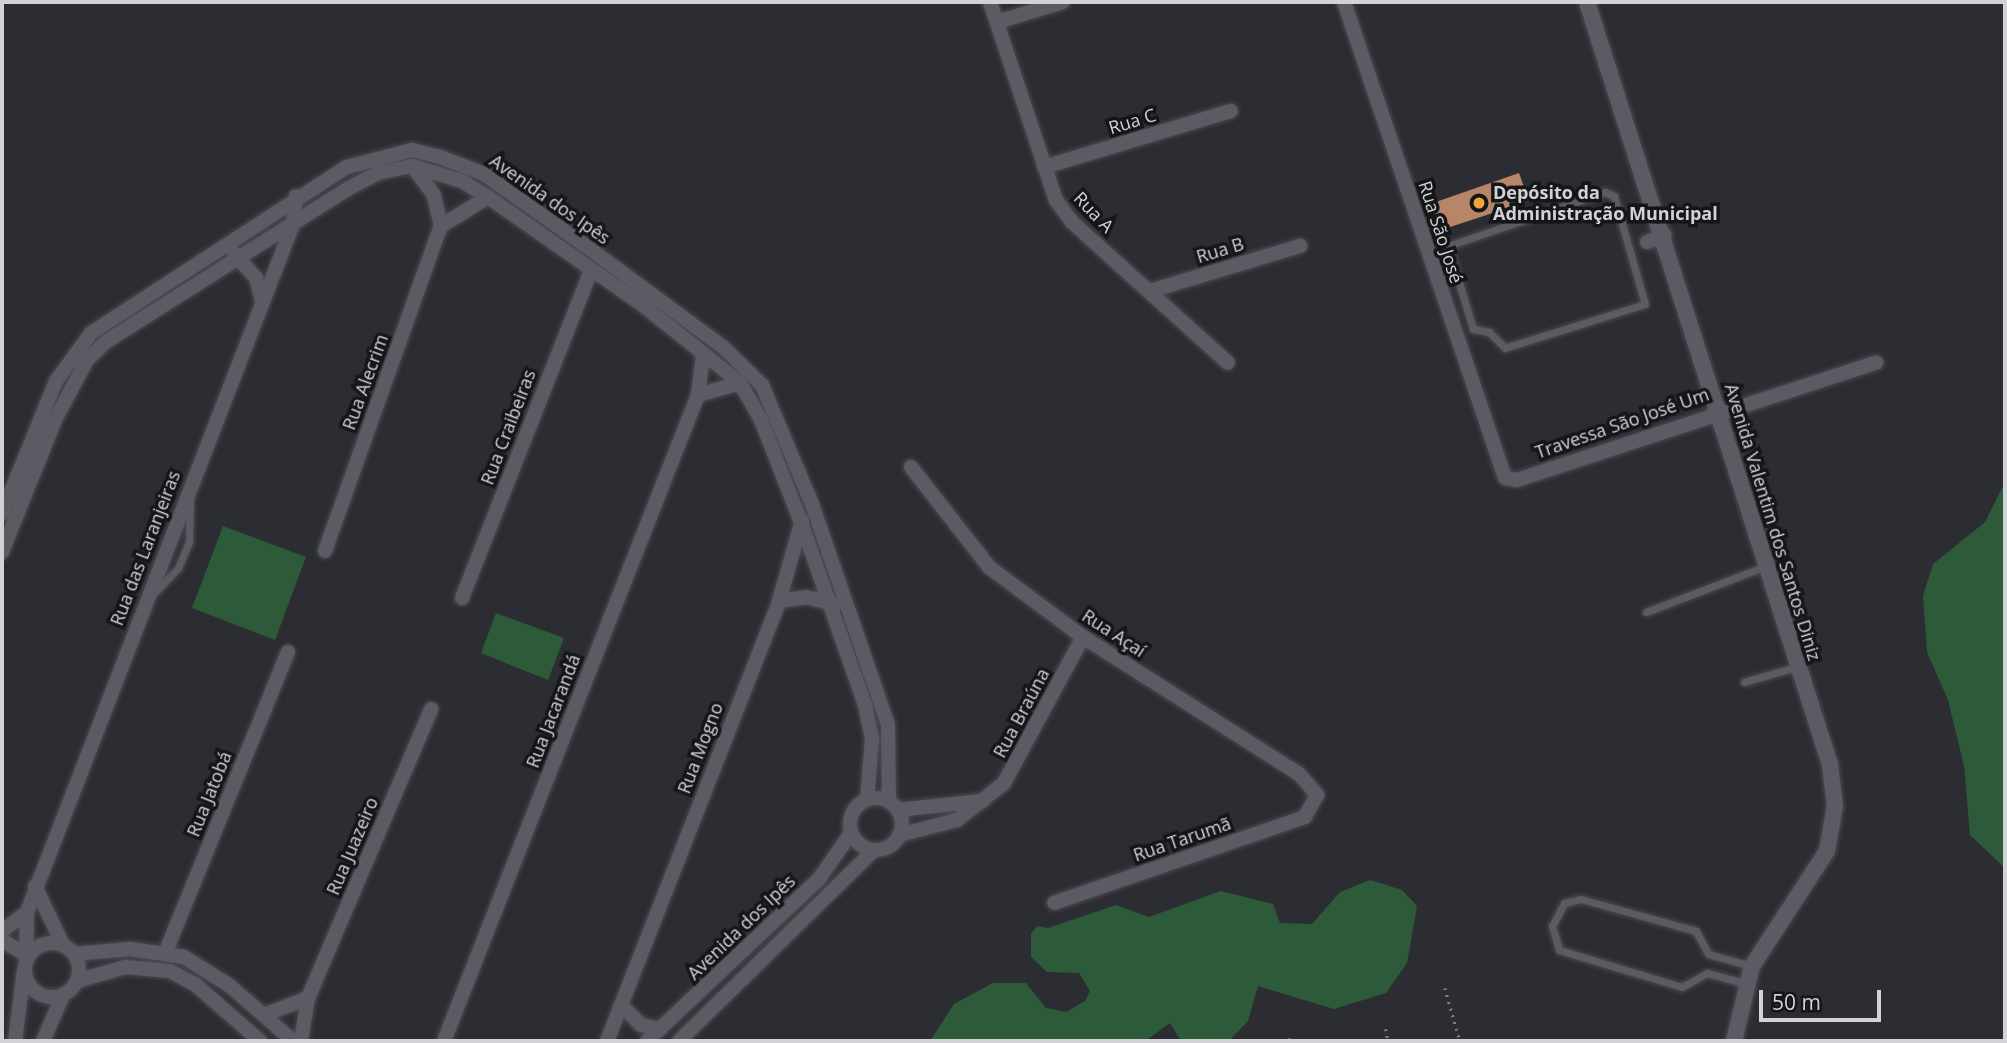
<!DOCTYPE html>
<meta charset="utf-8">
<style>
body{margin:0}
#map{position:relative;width:2007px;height:1043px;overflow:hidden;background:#2c2d33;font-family:"Open Sans",sans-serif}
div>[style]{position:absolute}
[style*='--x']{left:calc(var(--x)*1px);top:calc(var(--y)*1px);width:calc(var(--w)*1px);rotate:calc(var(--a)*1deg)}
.green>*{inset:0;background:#2d5b3a}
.building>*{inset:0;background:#b88569}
.path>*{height:2.5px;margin-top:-1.25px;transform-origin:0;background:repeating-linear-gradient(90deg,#808186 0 2px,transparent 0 7px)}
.roads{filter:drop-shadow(0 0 2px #4a4a50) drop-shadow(0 0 2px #4a4a50)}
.service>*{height:7px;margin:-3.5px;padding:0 3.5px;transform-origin:3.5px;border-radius:3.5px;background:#5b5c63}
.minor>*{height:14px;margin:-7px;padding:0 7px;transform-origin:7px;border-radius:7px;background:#5b5c63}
.minor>.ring{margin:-7px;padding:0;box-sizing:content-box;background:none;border:14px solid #5b5c63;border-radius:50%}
.tertiary>*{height:16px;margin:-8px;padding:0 8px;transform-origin:8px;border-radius:8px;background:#5b5c63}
.dots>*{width:19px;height:19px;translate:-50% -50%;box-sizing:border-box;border:4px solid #151618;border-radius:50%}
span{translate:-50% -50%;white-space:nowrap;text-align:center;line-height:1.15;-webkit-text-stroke:7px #151618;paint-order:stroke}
.street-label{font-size:18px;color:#d2d3d7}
.poi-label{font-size:18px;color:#d2d3d7;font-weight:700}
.left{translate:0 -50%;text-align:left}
.frame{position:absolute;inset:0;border:4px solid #d2d3d7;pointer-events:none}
.scale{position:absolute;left:1759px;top:990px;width:122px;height:32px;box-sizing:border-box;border:4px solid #d2d3d7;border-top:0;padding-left:9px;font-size:21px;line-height:24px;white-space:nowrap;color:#d2d3d7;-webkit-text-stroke:5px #151618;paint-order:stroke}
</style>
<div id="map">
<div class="green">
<i style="clip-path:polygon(2005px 482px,2003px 663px,2005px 868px,1970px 835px,1964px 766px,1948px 700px,1927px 652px,1923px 596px,1933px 564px,1985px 522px)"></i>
<i style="clip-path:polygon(223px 526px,306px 557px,275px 640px,192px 608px)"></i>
<i style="clip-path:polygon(496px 613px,564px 638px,548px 680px,481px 653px)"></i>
<i style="clip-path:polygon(1370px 880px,1402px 890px,1417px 906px,1407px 963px,1386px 993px,1334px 1009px,1258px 986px,1248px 1021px,1229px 1041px,1181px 1041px,1170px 1023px,1145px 1041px,930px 1041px,954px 1004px,993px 983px,1026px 983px,1046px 1008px,1066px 1012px,1085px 1001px,1090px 991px,1079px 973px,1047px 972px,1031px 957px,1031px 934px,1037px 926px,1048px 928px,1116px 905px,1149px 917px,1221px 891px,1273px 904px,1280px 923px,1312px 924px,1340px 892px)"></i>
</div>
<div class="building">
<i style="clip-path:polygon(1519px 173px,1529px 201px,1438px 231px,1430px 204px)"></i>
</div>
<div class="path">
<i style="--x:1445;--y:988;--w:55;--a:74.2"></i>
<i style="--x:1386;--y:1029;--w:12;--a:81"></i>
<i style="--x:1289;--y:1038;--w:3;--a:72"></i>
</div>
<div class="roads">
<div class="service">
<i style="--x:1605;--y:192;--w:10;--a:24"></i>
<i style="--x:1614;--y:196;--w:112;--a:74"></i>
<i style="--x:1645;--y:304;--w:147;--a:162.6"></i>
<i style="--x:1505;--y:348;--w:23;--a:-135"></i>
<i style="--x:1489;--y:332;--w:16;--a:-169"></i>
<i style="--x:1473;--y:329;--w:87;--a:-106.8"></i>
<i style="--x:1448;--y:246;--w:166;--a:-19"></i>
<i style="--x:154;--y:593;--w:35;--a:-46"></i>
<i style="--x:178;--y:568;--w:28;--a:-67"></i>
<i style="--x:189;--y:542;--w:44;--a:-88.7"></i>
<i style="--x:1646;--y:612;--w:129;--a:-21"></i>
<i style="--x:1744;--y:682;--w:54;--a:-16.1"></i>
<i style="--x:1744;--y:983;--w:38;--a:-165"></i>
<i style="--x:1707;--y:973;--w:29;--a:151"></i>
<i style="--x:1682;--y:987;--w:128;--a:-163.3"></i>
<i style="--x:1559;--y:950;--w:25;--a:-106"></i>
<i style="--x:1552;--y:926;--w:26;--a:-62"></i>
<i style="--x:1564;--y:903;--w:17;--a:-13"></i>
<i style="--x:1581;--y:899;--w:119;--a:15.5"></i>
<i style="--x:1696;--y:931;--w:26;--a:62"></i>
<i style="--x:1708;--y:954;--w:45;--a:15.6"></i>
</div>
<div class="minor">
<i style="--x:990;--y:2;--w:209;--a:71.6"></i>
<i style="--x:1056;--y:200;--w:27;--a:54"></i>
<i style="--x:1072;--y:222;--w:210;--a:42.1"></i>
<i style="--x:1344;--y:2;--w:502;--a:71.31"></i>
<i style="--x:1505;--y:478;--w:12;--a:9"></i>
<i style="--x:1517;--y:480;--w:378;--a:-18.1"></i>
<i style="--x:997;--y:22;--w:69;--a:-16.9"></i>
<i style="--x:1044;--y:167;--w:195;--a:-16.7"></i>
<i style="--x:441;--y:226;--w:55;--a:-31.7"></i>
<i style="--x:1647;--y:242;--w:19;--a:-21"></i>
<i style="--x:234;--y:253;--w:33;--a:49"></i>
<i style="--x:256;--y:278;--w:24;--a:75"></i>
<i style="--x:1150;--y:291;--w:157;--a:-16.7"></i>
<i style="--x:698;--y:395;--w:44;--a:-15.9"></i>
<i style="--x:911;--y:467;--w:127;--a:52"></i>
<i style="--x:989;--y:567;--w:117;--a:36.7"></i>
<i style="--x:1083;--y:637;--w:256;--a:32.4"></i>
<i style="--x:1299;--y:774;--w:28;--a:49"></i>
<i style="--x:1317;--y:795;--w:25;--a:119"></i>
<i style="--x:1305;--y:817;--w:265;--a:161.1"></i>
<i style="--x:2;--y:514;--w:144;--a:-67.9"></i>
<i style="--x:56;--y:381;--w:59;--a:-53.9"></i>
<i style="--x:91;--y:333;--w:305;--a:-33"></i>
<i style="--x:347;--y:167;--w:67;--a:-14.7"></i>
<i style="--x:412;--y:150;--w:32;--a:14"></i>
<i style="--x:443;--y:158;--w:44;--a:21.3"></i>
<i style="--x:484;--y:174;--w:135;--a:35.3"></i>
<i style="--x:594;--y:252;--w:160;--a:36.4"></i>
<i style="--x:723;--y:347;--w:54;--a:44.3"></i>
<i style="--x:762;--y:385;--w:129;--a:67.2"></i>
<i style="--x:812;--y:504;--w:234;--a:71"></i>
<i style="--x:888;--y:725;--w:77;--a:89.3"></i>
<i style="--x:325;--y:551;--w:345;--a:-70.4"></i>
<i style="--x:441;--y:226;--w:32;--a:-103"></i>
<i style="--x:434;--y:195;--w:35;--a:-127"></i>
<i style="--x:2;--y:552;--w:144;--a:-68.1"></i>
<i style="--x:56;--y:418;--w:66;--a:-61.9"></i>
<i style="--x:87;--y:360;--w:28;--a:-44"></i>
<i style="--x:107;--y:341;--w:284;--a:-32.3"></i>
<i style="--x:347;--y:189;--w:35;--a:-27"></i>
<i style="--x:378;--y:173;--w:35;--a:-12"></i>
<i style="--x:412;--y:166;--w:52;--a:16.7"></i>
<i style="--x:462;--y:181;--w:31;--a:32"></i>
<i style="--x:488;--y:197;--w:190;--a:34.9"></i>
<i style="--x:644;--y:306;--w:123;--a:38.7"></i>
<i style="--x:740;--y:383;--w:43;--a:60.4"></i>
<i style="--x:761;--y:420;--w:110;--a:68.6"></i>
<i style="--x:801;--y:522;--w:194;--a:70.7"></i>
<i style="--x:865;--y:705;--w:35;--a:78"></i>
<i style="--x:872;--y:739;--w:61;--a:94.7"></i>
<i style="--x:462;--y:598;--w:352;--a:-68.5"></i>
<i style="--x:779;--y:601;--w:27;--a:-8"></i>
<i style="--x:806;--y:597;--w:30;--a:14"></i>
<i class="ring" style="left:850px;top:798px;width:38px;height:38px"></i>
<i style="--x:897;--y:810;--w:86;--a:-6"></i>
<i style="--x:899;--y:835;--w:60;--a:-14.5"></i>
<i style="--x:957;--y:820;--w:60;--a:-38.2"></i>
<i style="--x:1004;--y:783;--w:166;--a:-61.6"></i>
<i style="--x:35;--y:886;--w:65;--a:64.6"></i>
<i style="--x:2;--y:931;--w:31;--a:-37"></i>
<i style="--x:27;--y:912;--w:738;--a:-68.86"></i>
<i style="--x:293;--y:224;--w:28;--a:-84"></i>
<i style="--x:2;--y:940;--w:26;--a:32"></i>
<i class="ring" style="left:25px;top:943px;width:40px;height:40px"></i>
<i style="--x:166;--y:951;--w:323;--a:-67.8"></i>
<i style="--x:74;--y:954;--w:56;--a:-5.1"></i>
<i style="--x:130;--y:949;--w:55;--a:8.4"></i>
<i style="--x:184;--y:957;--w:54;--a:32.2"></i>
<i style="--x:230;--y:986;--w:84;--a:41.1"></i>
<i style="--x:26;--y:961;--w:49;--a:-88.8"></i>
<i style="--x:77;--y:981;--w:50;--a:-16.3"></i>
<i style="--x:125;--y:967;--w:45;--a:5.1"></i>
<i style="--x:170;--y:971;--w:30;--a:28"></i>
<i style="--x:196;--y:985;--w:85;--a:41.2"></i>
<i style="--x:621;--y:1005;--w:28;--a:45"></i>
<i style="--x:641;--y:1025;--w:20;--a:11"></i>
<i style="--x:264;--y:1015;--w:47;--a:-21.1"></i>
<i style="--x:15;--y:1041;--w:72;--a:-82.8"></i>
<i style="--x:43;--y:1041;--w:50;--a:-66.5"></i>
<i style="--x:301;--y:1041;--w:44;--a:-80.8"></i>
<i style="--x:308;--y:998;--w:314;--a:-66.9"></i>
<i style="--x:444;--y:1041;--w:694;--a:-68.54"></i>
<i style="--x:698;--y:395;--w:41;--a:-83"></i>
<i style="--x:607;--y:1041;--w:472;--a:-68.6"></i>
<i style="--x:779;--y:601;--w:84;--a:-74.1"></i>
<i style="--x:647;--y:1041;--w:236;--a:-43.3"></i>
<i style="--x:819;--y:879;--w:56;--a:-55.2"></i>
<i style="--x:679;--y:1041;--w:273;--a:-44.4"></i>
</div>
<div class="tertiary">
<i style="--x:1587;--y:2;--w:801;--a:72.33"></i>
<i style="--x:1830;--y:765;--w:41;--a:83"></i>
<i style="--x:1835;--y:806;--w:46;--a:100.1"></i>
<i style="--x:1827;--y:851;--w:137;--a:123.1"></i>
<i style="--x:1752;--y:966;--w:77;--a:103.5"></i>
</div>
</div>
<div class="dots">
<i style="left:1479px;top:203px;background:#efa73d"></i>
</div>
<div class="street-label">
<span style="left:1132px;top:121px;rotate:-17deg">Rua C</span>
<span style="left:550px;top:199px;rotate:35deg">Avenida dos Ipês</span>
<span style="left:1094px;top:212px;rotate:46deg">Rua A</span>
<span style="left:1441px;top:232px;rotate:72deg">Rua São José</span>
<span style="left:1220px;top:250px;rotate:-17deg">Rua B</span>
<span style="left:365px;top:382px;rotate:-70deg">Rua Alecrim</span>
<span style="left:1622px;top:423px;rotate:-19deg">Travessa São José Um</span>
<span style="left:508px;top:427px;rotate:-69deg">Rua Craibeiras</span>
<span style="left:1773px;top:522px;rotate:73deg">Avenida Valentim dos Santos Diniz</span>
<span style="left:145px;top:548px;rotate:-69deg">Rua das Laranjeiras</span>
<span style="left:1114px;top:633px;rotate:33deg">Rua Açaí</span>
<span style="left:553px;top:711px;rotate:-69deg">Rua Jacarandá</span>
<span style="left:1021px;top:713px;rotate:-62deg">Rua Braúna</span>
<span style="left:700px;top:748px;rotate:-69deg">Rua Mogno</span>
<span style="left:209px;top:794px;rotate:-68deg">Rua Jatobá</span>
<span style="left:1182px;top:839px;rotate:-19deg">Rua Tarumã</span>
<span style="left:352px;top:846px;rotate:-67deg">Rua Juazeiro</span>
<span style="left:741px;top:927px;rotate:-44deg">Avenida dos Ipês</span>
</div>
<div class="poi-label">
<span class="left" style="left:1493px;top:203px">Depósito da<br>Administração Municipal</span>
</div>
<div class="frame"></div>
<div class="scale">50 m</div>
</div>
